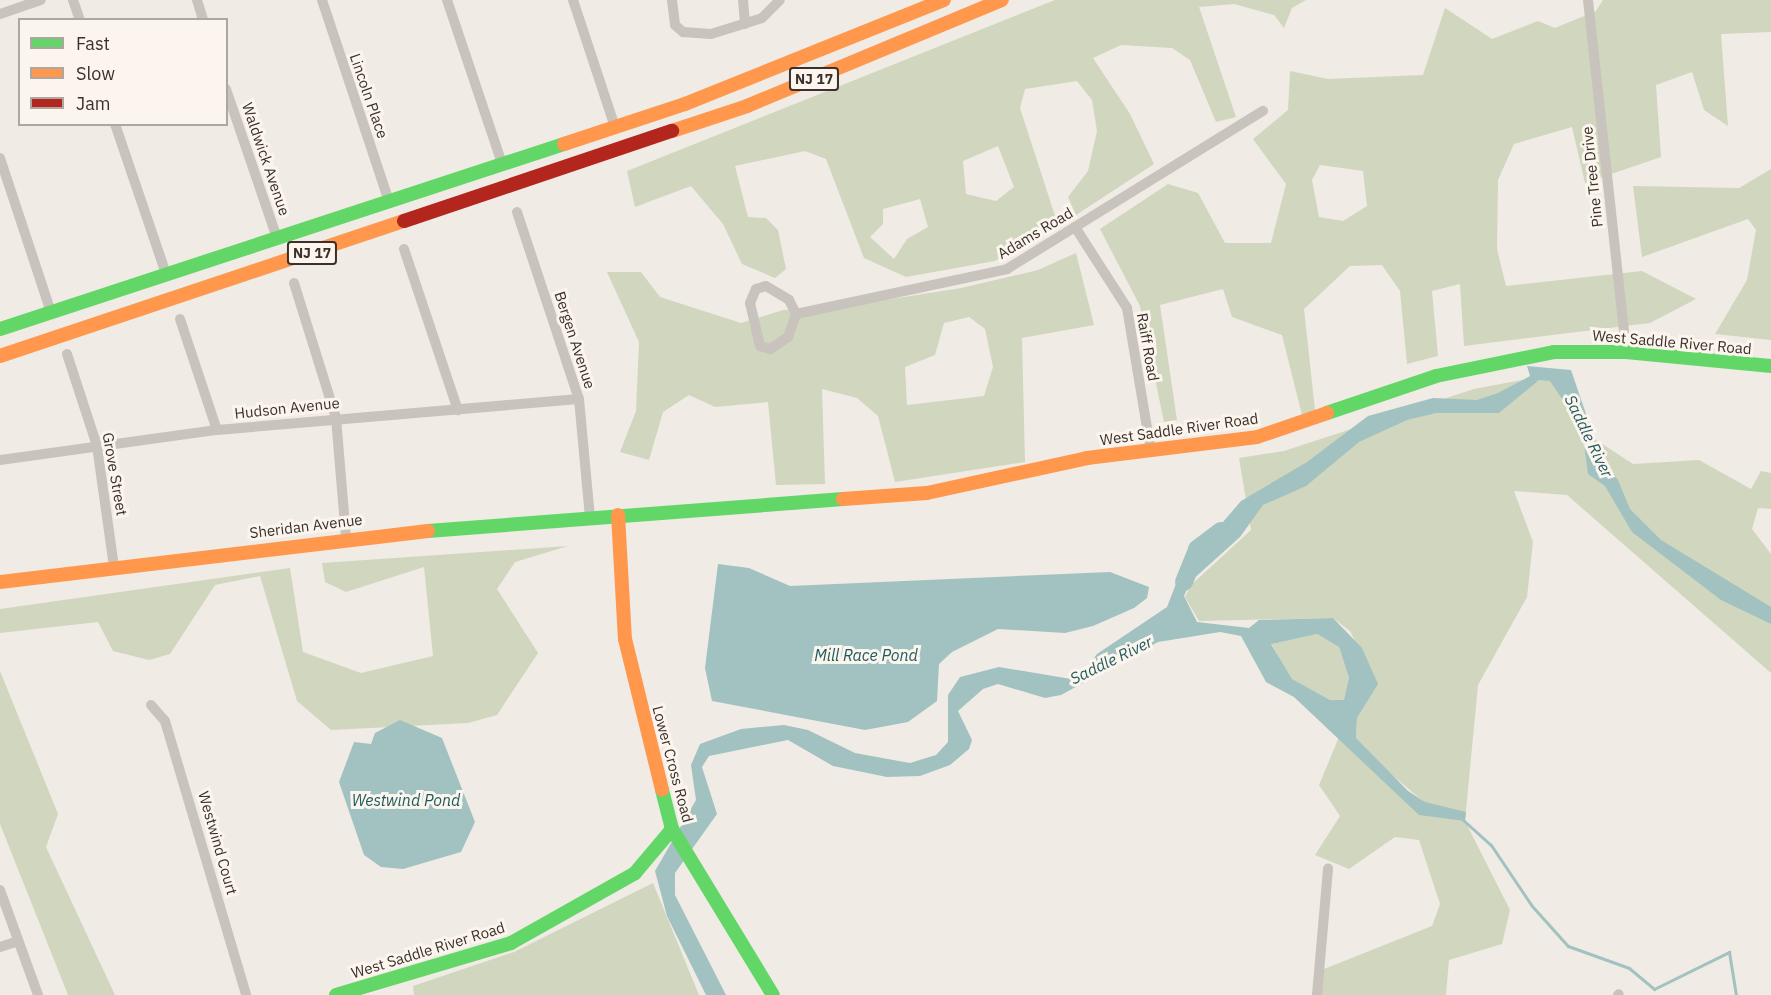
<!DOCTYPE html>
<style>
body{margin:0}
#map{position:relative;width:1771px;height:995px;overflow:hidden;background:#f0ebe5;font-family:"IBM Plex Sans",sans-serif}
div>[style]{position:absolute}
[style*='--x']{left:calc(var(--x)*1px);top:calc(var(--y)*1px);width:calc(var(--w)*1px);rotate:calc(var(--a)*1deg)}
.green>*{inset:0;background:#d1d6bf}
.water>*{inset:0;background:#a1c2c1}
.stream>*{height:3px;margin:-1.5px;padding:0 1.5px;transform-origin:1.5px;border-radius:1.5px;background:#a1c2c1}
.river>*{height:18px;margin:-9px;padding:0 9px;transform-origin:9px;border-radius:9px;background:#a1c2c1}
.street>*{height:10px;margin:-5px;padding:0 5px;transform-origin:5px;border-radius:5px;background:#c9c3be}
.fast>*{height:14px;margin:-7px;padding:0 7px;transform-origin:7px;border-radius:7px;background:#63d668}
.slow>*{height:14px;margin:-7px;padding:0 7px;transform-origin:7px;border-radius:7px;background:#ff974d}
.jam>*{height:14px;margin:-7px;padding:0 7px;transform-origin:7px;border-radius:7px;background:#b3261e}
span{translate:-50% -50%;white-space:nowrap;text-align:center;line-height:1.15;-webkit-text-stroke:6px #fbf5ee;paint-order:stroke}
.shield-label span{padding:2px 4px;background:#fbf5ee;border:2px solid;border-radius:4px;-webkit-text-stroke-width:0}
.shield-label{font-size:14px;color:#3b302b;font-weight:700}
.street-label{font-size:15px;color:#3b302b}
.water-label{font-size:16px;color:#1f5a5e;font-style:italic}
.legend{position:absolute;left:18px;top:18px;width:210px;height:108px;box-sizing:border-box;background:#fbf5ee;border:2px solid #aea6a0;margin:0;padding:8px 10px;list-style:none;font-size:18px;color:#3b302b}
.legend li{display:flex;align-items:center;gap:12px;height:30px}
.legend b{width:30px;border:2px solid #aea6a0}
</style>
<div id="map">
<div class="green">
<i style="clip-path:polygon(evenodd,1055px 0,1306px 0,1292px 8px,1284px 28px,1274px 15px,1234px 4px,1199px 7px,1236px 117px,1216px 122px,1190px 60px,1172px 48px,1121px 45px,1093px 58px,1130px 114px,1154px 164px,1076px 215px,1068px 197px,1088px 171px,1097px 131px,1092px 100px,1077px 81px,1025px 89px,1020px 108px,1058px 225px,995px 261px,906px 277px,864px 258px,826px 159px,805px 151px,735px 166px,748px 217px,766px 218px,778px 230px,786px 269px,775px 278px,742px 264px,723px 224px,691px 186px,635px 207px,627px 171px,1055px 0,998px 146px,1014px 187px,996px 201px,966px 194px,963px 161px,998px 146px,1055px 0,920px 199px,928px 227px,907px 239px,894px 259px,870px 237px,883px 224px,883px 209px,920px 199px)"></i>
<i style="clip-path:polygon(evenodd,1603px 0,1771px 0,1771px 32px,1721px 34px,1728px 126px,1704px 110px,1692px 72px,1656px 85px,1661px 157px,1585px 183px,1572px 127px,1514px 144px,1498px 180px,1497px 249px,1506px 286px,1642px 271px,1696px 299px,1650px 323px,1464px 346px,1460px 284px,1432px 291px,1438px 356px,1407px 364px,1400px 291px,1382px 265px,1350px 266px,1304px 309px,1315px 410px,1302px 415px,1282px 335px,1232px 317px,1223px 289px,1160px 305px,1177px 420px,1164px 422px,1140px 306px,1100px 229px,1168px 184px,1198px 193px,1225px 243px,1271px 243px,1286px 184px,1253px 139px,1288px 110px,1290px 71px,1328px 79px,1423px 75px,1445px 8px,1492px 39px,1538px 21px,1555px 28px,1596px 11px,1603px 0,1320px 165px,1363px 171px,1367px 206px,1343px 221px,1319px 217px,1312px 180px,1320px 165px)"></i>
<i style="clip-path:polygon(1771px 169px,1771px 340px,1715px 334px,1747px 280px,1756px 230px,1748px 219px,1642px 257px,1633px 186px,1739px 188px)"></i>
<i style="clip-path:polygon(evenodd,1076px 253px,1094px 325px,1022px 338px,1025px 462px,895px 482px,878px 416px,857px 398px,822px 389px,825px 484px,776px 485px,768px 402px,715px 407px,689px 395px,663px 412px,649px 460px,620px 452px,636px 411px,639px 342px,607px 272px,641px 272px,660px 297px,741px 323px,783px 310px,834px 308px,961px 288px,1038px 270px,1076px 253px,969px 317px,985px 329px,993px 367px,984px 396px,907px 405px,905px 367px,935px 355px,944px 323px,969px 317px)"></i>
<i style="clip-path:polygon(1554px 374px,1593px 438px,1633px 464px,1699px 460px,1751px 489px,1761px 471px,1771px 473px,1771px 509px,1758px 508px,1752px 529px,1771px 554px,1771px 673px,1567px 495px,1514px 491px,1533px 542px,1527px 597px,1478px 685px,1465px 821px,1510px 910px,1502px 944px,1449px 960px,1446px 995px,1314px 995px,1314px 973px,1432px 926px,1440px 904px,1419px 840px,1395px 837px,1349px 869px,1315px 855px,1340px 816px,1319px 785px,1339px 737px,1411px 805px,1424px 802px,1371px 757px,1356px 738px,1357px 718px,1377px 684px,1350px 631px,1333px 618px,1199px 621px,1185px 597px,1191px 585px,1251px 530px,1239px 458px,1284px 451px,1474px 389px)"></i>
<i style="clip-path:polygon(568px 546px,515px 562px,497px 589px,538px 653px,497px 715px,468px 723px,331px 730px,297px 701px,260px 576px,215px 585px,170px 654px,149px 660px,113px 651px,98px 622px,0 633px,0 609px,290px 568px,303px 652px,361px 673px,433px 656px,424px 567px,346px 592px,325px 582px,322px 563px)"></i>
<i style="clip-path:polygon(1317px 634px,1339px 647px,1349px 678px,1345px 700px,1330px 700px,1291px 679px,1271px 643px)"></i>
<i style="clip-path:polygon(0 671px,58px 814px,46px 847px,115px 995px,68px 995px,0 824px)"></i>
<i style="clip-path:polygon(653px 883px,699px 995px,414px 995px,413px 986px,514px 952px)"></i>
</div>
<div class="water">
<i style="clip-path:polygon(evenodd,1527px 366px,1571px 370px,1601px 458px,1618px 480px,1630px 509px,1661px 540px,1771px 607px,1771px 624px,1721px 600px,1632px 532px,1605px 486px,1588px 474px,1582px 429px,1550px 381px,1539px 380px,1499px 413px,1436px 413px,1407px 420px,1359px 442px,1306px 486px,1263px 505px,1240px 537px,1190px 582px,1184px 596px,1197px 622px,1249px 628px,1259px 620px,1333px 618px,1362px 648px,1378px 684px,1357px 718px,1356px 738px,1408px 791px,1425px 802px,1466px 812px,1465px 821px,1419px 815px,1294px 697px,1266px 682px,1241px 636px,1220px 632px,1158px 642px,1061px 695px,1045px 698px,998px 684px,983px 689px,958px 711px,972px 740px,969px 749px,950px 765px,920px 776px,887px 777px,833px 766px,788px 740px,709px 756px,702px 767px,717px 814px,675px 873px,675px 895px,726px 995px,706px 995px,667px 916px,655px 871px,696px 800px,691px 765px,700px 744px,741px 729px,784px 725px,808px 730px,855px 753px,910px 763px,936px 755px,948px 742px,948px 695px,960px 677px,999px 667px,1077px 680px,1097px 654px,1167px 607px,1181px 571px,1241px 501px,1307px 462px,1368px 416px,1433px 398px,1477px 400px,1498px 393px,1530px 376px,1527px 366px,1317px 634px,1339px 647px,1349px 678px,1344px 700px,1330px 700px,1292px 679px,1271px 644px,1317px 634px)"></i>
<i style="clip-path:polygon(718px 564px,749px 568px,790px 586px,1110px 572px,1149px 587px,1147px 598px,1134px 608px,1093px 626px,1065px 633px,998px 629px,952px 652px,939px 664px,937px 701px,908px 722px,865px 730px,712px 701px,705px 668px)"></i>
<i style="clip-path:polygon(400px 720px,442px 738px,475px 822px,461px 852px,403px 869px,381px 867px,364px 855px,339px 782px,354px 742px,371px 744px,375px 733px)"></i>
</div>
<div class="stream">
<i style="--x:1462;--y:819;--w:39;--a:42"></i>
<i style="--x:1491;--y:845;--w:73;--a:56.1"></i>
<i style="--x:1532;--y:906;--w:54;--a:48"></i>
<i style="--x:1568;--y:946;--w:65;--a:19.8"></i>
<i style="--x:1629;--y:968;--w:33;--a:40"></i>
<i style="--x:1654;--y:989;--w:84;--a:-26.3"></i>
<i style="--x:1729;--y:952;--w:44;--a:80.8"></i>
</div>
<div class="river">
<i style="--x:1184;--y:582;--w:35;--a:-68"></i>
<i style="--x:1197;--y:549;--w:30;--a:-37"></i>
</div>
<div class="street">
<i style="--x:73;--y:0;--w:21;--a:71"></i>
<i style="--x:197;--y:0;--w:21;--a:73"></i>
<i style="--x:322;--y:0;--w:212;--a:71.6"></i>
<i style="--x:447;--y:0;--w:172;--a:71.4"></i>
<i style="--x:573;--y:0;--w:134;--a:71.7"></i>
<i style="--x:672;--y:0;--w:25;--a:83"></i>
<i style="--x:675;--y:25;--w:11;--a:41"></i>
<i style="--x:683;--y:32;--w:28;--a:4"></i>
<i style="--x:711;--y:34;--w:53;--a:-17.4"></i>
<i style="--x:762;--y:18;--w:25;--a:-45"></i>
<i style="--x:743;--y:0;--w:24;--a:85"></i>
<i style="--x:1588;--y:0;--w:354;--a:83.8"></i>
<i style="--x:0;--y:14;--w:43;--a:-18.9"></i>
<i style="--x:226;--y:89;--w:157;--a:71.1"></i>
<i style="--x:115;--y:124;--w:158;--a:71.2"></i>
<i style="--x:0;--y:158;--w:162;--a:71.7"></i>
<i style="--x:517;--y:212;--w:197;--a:71.7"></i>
<i style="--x:579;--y:399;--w:119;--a:84.7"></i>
<i style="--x:1075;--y:227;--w:96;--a:57.3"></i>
<i style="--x:1127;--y:308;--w:145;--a:80.5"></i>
<i style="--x:404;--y:249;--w:170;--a:71.5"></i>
<i style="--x:294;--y:283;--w:141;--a:72.7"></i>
<i style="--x:336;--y:418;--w:119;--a:85.2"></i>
<i style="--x:766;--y:286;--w:27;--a:31"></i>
<i style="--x:789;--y:300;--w:16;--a:63"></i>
<i style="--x:796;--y:314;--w:24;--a:109"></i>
<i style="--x:788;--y:337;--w:22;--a:146"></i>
<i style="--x:770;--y:349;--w:10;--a:-163"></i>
<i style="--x:760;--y:346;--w:44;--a:-103.1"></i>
<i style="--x:750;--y:303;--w:15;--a:-67"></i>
<i style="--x:756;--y:289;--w:10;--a:-17"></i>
<i style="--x:796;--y:314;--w:216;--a:-12"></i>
<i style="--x:1007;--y:269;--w:301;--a:-31.7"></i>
<i style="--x:180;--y:319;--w:117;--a:71.6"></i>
<i style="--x:67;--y:354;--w:97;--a:71.9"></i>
<i style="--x:97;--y:446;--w:122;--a:82"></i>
<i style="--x:0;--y:460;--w:219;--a:-7.9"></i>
<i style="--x:217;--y:430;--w:363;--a:-4.9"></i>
<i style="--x:151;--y:705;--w:21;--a:49"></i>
<i style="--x:165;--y:721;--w:286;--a:73.5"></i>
<i style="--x:0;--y:890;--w:112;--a:70.1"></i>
<i style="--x:0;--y:947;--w:19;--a:-18"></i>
<i style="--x:1317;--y:995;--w:127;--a:-85"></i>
<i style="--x:1618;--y:995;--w:1;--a:-45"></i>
</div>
<div class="fast">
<i style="--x:0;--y:329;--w:594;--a:-18.16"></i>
<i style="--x:1327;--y:413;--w:115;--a:-18.7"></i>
<i style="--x:1436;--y:376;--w:120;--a:-11.5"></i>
<i style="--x:1554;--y:352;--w:72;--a:0"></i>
<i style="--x:1626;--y:352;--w:146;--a:5.5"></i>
<i style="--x:428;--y:531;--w:416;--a:-4.4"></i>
<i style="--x:662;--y:790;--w:40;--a:75.6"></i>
<i style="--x:672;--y:829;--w:194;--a:58.7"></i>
<i style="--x:336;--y:995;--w:183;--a:-16.5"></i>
<i style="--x:511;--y:943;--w:142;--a:-29.4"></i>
<i style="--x:635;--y:873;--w:57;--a:-49.9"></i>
</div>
<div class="slow">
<i style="--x:672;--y:131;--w:79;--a:-18.4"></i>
<i style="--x:747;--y:106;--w:276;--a:-22.6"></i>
<i style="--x:564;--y:144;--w:127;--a:-18.3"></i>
<i style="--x:685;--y:104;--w:279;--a:-21.9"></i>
<i style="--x:0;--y:356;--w:426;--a:-18.5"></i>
<i style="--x:843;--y:499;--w:84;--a:-4.1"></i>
<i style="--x:927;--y:493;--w:164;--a:-12.3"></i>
<i style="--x:1087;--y:458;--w:171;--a:-7"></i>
<i style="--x:1257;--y:437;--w:74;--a:-18.9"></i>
<i style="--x:618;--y:515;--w:124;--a:86.8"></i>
<i style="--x:625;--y:639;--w:155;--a:76.2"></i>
<i style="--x:0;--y:582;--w:431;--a:-6.8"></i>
</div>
<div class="jam">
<i style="--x:404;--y:221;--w:283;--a:-18.6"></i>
</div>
<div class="shield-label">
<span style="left:814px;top:79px">NJ 17</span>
<span style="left:312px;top:253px">NJ 17</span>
</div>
<div class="street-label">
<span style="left:369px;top:96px;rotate:71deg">Lincoln Place</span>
<span style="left:266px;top:159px;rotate:71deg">Waldwick Avenue</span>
<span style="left:1592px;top:177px;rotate:-96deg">Pine Tree Drive</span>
<span style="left:1035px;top:233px;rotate:-31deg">Adams Road</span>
<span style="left:575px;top:340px;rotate:72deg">Bergen Avenue</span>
<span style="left:1672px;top:342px;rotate:5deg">West Saddle River Road</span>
<span style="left:1148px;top:347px;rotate:80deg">Raiff Road</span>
<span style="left:287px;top:408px;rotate:-6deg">Hudson Avenue</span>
<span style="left:1179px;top:429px;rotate:-8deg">West Saddle River Road</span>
<span style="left:115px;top:474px;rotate:80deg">Grove Street</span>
<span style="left:306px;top:526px;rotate:-7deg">Sheridan Avenue</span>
<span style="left:673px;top:764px;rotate:75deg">Lower Cross Road</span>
<span style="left:218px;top:843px;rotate:74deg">Westwind Court</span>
<span style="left:428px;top:950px;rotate:-17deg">West Saddle River Road</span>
</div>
<div class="water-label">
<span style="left:1589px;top:436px;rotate:64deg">Saddle River</span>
<span style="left:866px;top:655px">Mill Race Pond</span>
<span style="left:1111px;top:660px;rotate:-26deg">Saddle River</span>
<span style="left:406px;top:800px">Westwind Pond</span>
</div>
<ul class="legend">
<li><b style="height:8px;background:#63d668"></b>Fast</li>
<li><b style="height:8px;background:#ff974d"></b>Slow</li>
<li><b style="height:8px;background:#b3261e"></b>Jam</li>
</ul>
</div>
